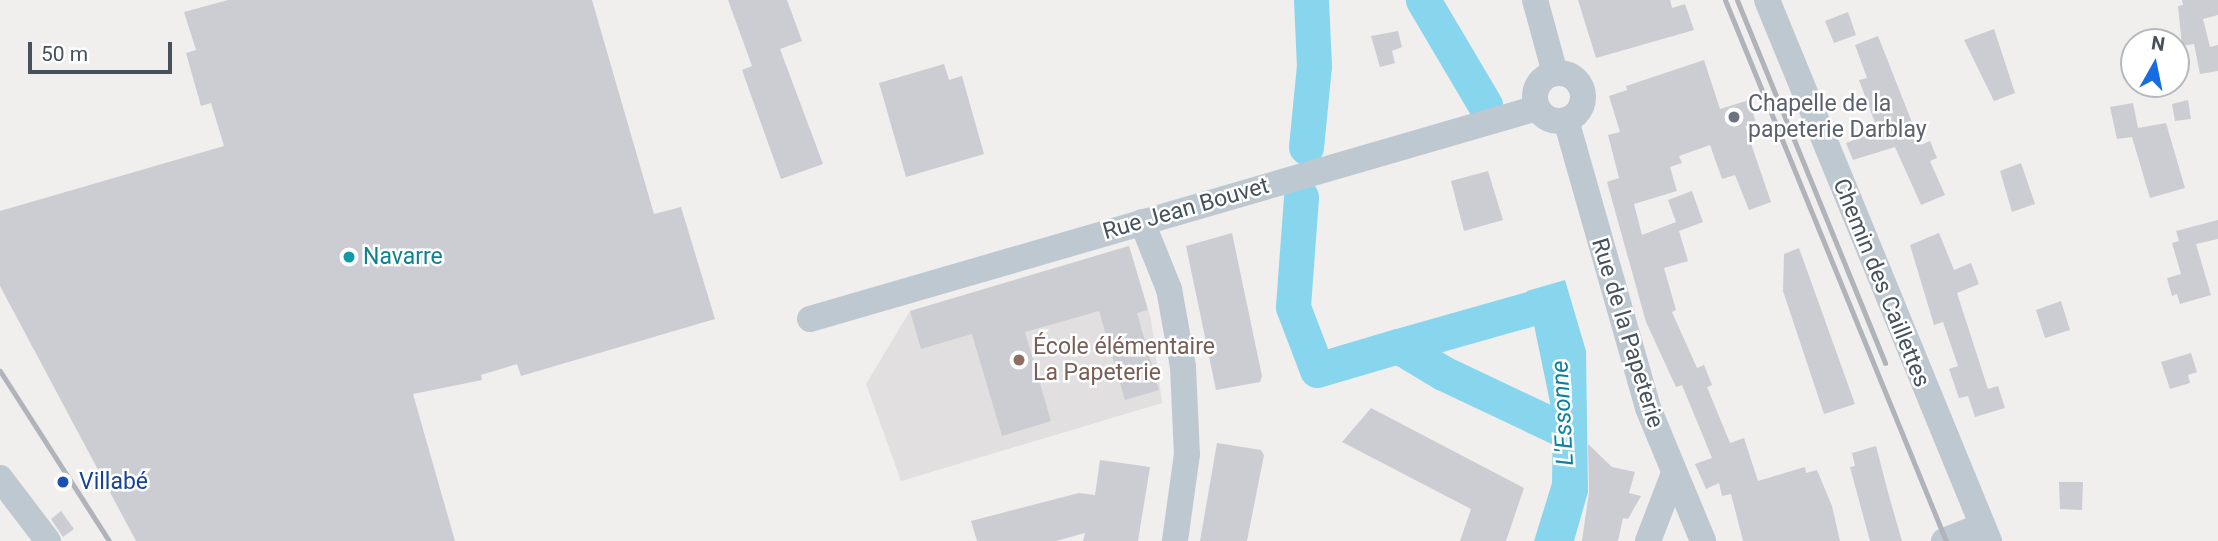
<!DOCTYPE html>
<meta charset="utf-8">
<style>
body{margin:0}
#map{position:relative;width:2218px;height:541px;overflow:hidden;background:#f1eeee;font-family:Roboto,sans-serif}
div>[style]{position:absolute}
[style*='--x']{left:calc(var(--x)*1px);top:calc(var(--y)*1px);width:calc(var(--w)*1px);rotate:calc(var(--a)*1deg)}
.education>*{inset:0;background:#e2dfe0}
.water>*{inset:0;background:#88d6ed}
.river>*{height:35px;margin:-17.5px;padding:0 17.5px;transform-origin:17.5px;border-radius:17.5px;background:#88d6ed}
.building>*{inset:0;background:#cbcdd3}
.minor>*{height:26px;margin:-13px;padding:0 13px;transform-origin:13px;border-radius:13px;background:#bec8d0}
.minor>.ring{margin:-13px;padding:0;box-sizing:content-box;background:none;border:26px solid #bec8d0;border-radius:50%}
.rail>*{height:5px;margin:-2.5px;padding:0 2.5px;transform-origin:2.5px;border-radius:2.5px;background:#b0b3b9}
.dots>*{width:19px;height:19px;translate:-50% -50%;box-sizing:border-box;border:4px solid #fff;border-radius:50%}
span{translate:-50% -50%;white-space:nowrap;text-align:center;line-height:1.15;-webkit-text-stroke:5px #fff;paint-order:stroke}
.worship-label{font-size:23px;color:#5b616d}
.left{translate:0 -50%;text-align:left}
.street-label{font-size:23px;color:#46515c}
.culture-label{font-size:23px;color:#0d838f}
.education-label{font-size:23px;color:#785e54}
.transit-label{font-size:23px;color:#164399}
.water-label{font-size:24px;color:#0a80a2;font-style:italic}
.north{position:absolute;left:2120px;top:28px;width:70px;height:70px;box-sizing:border-box;background:#fff;border:2px solid #b5b9be;border-radius:50%;rotate:9deg;font-size:19px;font-weight:700;line-height:28px;text-align:center;color:#46515c}
.north::after{content:'';display:block;margin:auto;width:24px;height:32px;background:#176ce2;clip-path:polygon(50% 0,100% 100%,50% 72%,0 100%)}
.scale{position:absolute;left:28px;top:42px;width:144px;height:32px;box-sizing:border-box;border:4px solid #46515c;border-top:0;padding-left:9px;font-size:21px;line-height:24px;white-space:nowrap;color:#46515c;-webkit-text-stroke:5px #fff;paint-order:stroke}
</style>
<div id="map">
<div class="education">
<i style="clip-path:polygon(1129px 246px,1151px 319px,1162px 403px,901px 481px,866px 384px,910px 311px)"></i>
</div>
<div class="water">
<i style="clip-path:polygon(1565px 280px,1586px 351px,1588px 492px,1574px 541px,1534px 541px,1552px 483px,1553px 417px,1527px 291px)"></i>
</div>
<div class="river">
<i style="--x:1423;--y:0;--w:122;--a:59.4"></i>
<i style="--x:1306;--y:147;--w:81;--a:-84.4"></i>
<i style="--x:1314;--y:66;--w:66;--a:-92.6"></i>
<i style="--x:1301;--y:197;--w:110;--a:94.2"></i>
<i style="--x:1293;--y:307;--w:67;--a:69.1"></i>
<i style="--x:1317;--y:370;--w:84;--a:-16.5"></i>
<i style="--x:1398;--y:346;--w:52;--a:31"></i>
<i style="--x:1443;--y:373;--w:138;--a:25.3"></i>
<i style="--x:1398;--y:346;--w:158;--a:-15.8"></i>
</div>
<div class="building">
<i style="clip-path:polygon(228px 0,592px 0,654px 214px,681px 207px,715px 319px,521px 376px,517px 364px,481px 375px,482px 380px,413px 394px,455px 541px,136px 541px,0 286px,0 211px,224px 146px,211px 103px,201px 106px,186px 53px,196px 50px,184px 12px)"></i>
<i style="clip-path:polygon(728px 0,787px 0,802px 41px,780px 49px,823px 164px,781px 179px,742px 70px,752px 66px)"></i>
<i style="clip-path:polygon(1578px 0,1670px 0,1672px 8px,1685px 4px,1694px 30px,1596px 58px)"></i>
<i style="clip-path:polygon(2182px 0,2218px 0,2218px 15px,2203px 19px,2210px 47px,2218px 45px,2218px 71px,2200px 74px,2194px 44px,2182px 46px,2178px 6px,2183px 5px)"></i>
<i style="clip-path:polygon(1848px 12px,1856px 35px,1834px 43px,1825px 21px)"></i>
<i style="clip-path:polygon(1994px 29px,2015px 93px,1994px 101px,1964px 40px)"></i>
<i style="clip-path:polygon(1398px 31px,1402px 47px,1392px 51px,1395px 63px,1380px 67px,1371px 36px)"></i>
<i style="clip-path:polygon(1878px 36px,1921px 145px,1930px 141px,1937px 158px,1930px 161px,1945px 195px,1921px 205px,1895px 147px,1853px 160px,1846px 143px,1878px 131px,1859px 80px,1867px 78px,1855px 45px)"></i>
<i style="clip-path:polygon(1704px 60px,1720px 109px,1749px 100px,1756px 123px,1745px 126px,1771px 202px,1749px 210px,1735px 175px,1722px 179px,1710px 145px,1679px 156px,1682px 163px,1670px 167px,1677px 191px,1634px 204px,1642px 235px,1676px 222px,1668px 200px,1692px 191px,1703px 222px,1679px 231px,1688px 261px,1664px 268px,1676px 310px,1672px 312px,1697px 368px,1704px 365px,1712px 385px,1707px 387px,1730px 443px,1744px 438px,1758px 481px,1805px 467px,1806px 473px,1817px 470px,1832px 506px,1840px 541px,1743px 541px,1731px 494px,1722px 496px,1719px 483px,1706px 489px,1695px 464px,1712px 458px,1682px 385px,1676px 387px,1646px 322px,1607px 182px,1619px 178px,1608px 135px,1620px 132px,1609px 96px,1627px 90px,1626px 86px)"></i>
<i style="clip-path:polygon(944px 64px,949px 80px,962px 76px,984px 154px,906px 177px,879px 83px)"></i>
<i style="clip-path:polygon(2188px 100px,2191px 119px,2175px 121px,2172px 104px)"></i>
<i style="clip-path:polygon(2133px 103px,2138px 128px,2166px 123px,2185px 188px,2150px 198px,2132px 137px,2117px 139px,2110px 107px)"></i>
<i style="clip-path:polygon(2021px 163px,2035px 204px,2012px 212px,2000px 171px)"></i>
<i style="clip-path:polygon(1488px 171px,1503px 220px,1464px 231px,1451px 181px)"></i>
<i style="clip-path:polygon(2218px 220px,2218px 239px,2196px 244px,2211px 295px,2180px 304px,2177px 294px,2172px 296px,2167px 278px,2181px 274px,2172px 243px,2179px 241px,2176px 231px)"></i>
<i style="clip-path:polygon(1232px 233px,1262px 376px,1260px 382px,1216px 390px,1186px 246px)"></i>
<i style="clip-path:polygon(1939px 233px,1954px 270px,1971px 263px,1979px 284px,1957px 293px,1988px 389px,1998px 386px,2005px 408px,1975px 417px,1968px 396px,1959px 398px,1949px 369px,1958px 366px,1943px 322px,1934px 325px,1910px 245px)"></i>
<i style="clip-path:polygon(1129px 246px,1148px 310px,1137px 313px,1159px 390px,1125px 400px,1099px 311px,1025px 332px,1051px 421px,1002px 436px,972px 334px,921px 349px,910px 311px)"></i>
<i style="clip-path:polygon(1799px 248px,1855px 404px,1824px 414px,1783px 291px,1784px 254px)"></i>
<i style="clip-path:polygon(2061px 301px,2070px 330px,2045px 338px,2036px 310px)"></i>
<i style="clip-path:polygon(2191px 353px,2197px 372px,2188px 375px,2190px 383px,2170px 389px,2161px 362px)"></i>
<i style="clip-path:polygon(1371px 408px,1524px 488px,1506px 541px,1460px 541px,1471px 509px,1342px 442px)"></i>
<i style="clip-path:polygon(1217px 443px,1261px 450px,1264px 455px,1247px 541px,1200px 541px)"></i>
<i style="clip-path:polygon(1588px 444px,1612px 467px,1635px 472px,1629px 493px,1641px 496px,1628px 519px,1623px 518px,1618px 541px,1582px 541px,1589px 492px)"></i>
<i style="clip-path:polygon(1876px 446px,1889px 496px,1902px 541px,1870px 541px,1861px 508px,1850px 467px,1855px 466px,1852px 453px)"></i>
<i style="clip-path:polygon(1100px 460px,1150px 467px,1138px 541px,1083px 541px,1085px 533px,1056px 541px,977px 541px,971px 521px,1079px 493px,1095px 495px)"></i>
<i style="clip-path:polygon(2059px 482px,2083px 482px,2082px 510px,2060px 509px)"></i>
<i style="clip-path:polygon(61px 511px,74px 529px,63px 537px,51px 519px)"></i>
</div>
<div class="minor">
<i style="--x:1535;--y:0;--w:76;--a:74.7"></i>
<i style="--x:1767;--y:0;--w:585;--a:67.69"></i>
<i class="ring" style="left:1535px;top:73px;width:22px;height:22px"></i>
<i style="--x:1566;--y:120;--w:299;--a:74.1"></i>
<i style="--x:1648;--y:408;--w:144;--a:67.5"></i>
<i style="--x:1142;--y:222;--w:72;--a:68.1"></i>
<i style="--x:1169;--y:289;--w:79;--a:79.8"></i>
<i style="--x:1183;--y:367;--w:87;--a:87.4"></i>
<i style="--x:1187;--y:454;--w:88;--a:97.9"></i>
<i style="--x:810;--y:319;--w:757;--a:-16.18"></i>
<i style="--x:0;--y:478;--w:79;--a:52.7"></i>
<i style="--x:1648;--y:541;--w:70;--a:-69"></i>
<i style="--x:1944;--y:541;--w:38;--a:-22"></i>
</div>
<div class="rail">
<i style="--x:1725;--y:0;--w:584;--a:67.78"></i>
<i style="--x:1737;--y:0;--w:392;--a:67.8"></i>
<i style="--x:0;--y:371;--w:202;--a:57.3"></i>
</div>
<div class="dots">
<i style="left:1734px;top:117px;background:#6b7280"></i>
<i style="left:349px;top:257px;background:#0f9aa8"></i>
<i style="left:1019px;top:360px;background:#8d6e63"></i>
<i style="left:63px;top:482px;background:#1a4fb4"></i>
</div>
<div class="worship-label">
<span class="left" style="left:1748px;top:117px">Chapelle de la<br>papeterie Darblay</span>
</div>
<div class="street-label">
<span style="left:1186px;top:209px;rotate:-16deg">Rue Jean Bouvet</span>
<span style="left:1881px;top:283px;rotate:68deg">Chemin des Caillettes</span>
<span style="left:1627px;top:333px;rotate:73deg">Rue de la Papeterie</span>
</div>
<div class="culture-label">
<span class="left" style="left:363px;top:257px">Navarre</span>
</div>
<div class="education-label">
<span class="left" style="left:1033px;top:360px">École élémentaire<br>La Papeterie</span>
</div>
<div class="transit-label">
<span class="left" style="left:79px;top:482px">Villabé</span>
</div>
<div class="water-label">
<span style="left:1563px;top:413px;rotate:-93deg">L'Essonne</span>
</div>
<div class="north">N</div>
<div class="scale">50 m</div>
</div>
